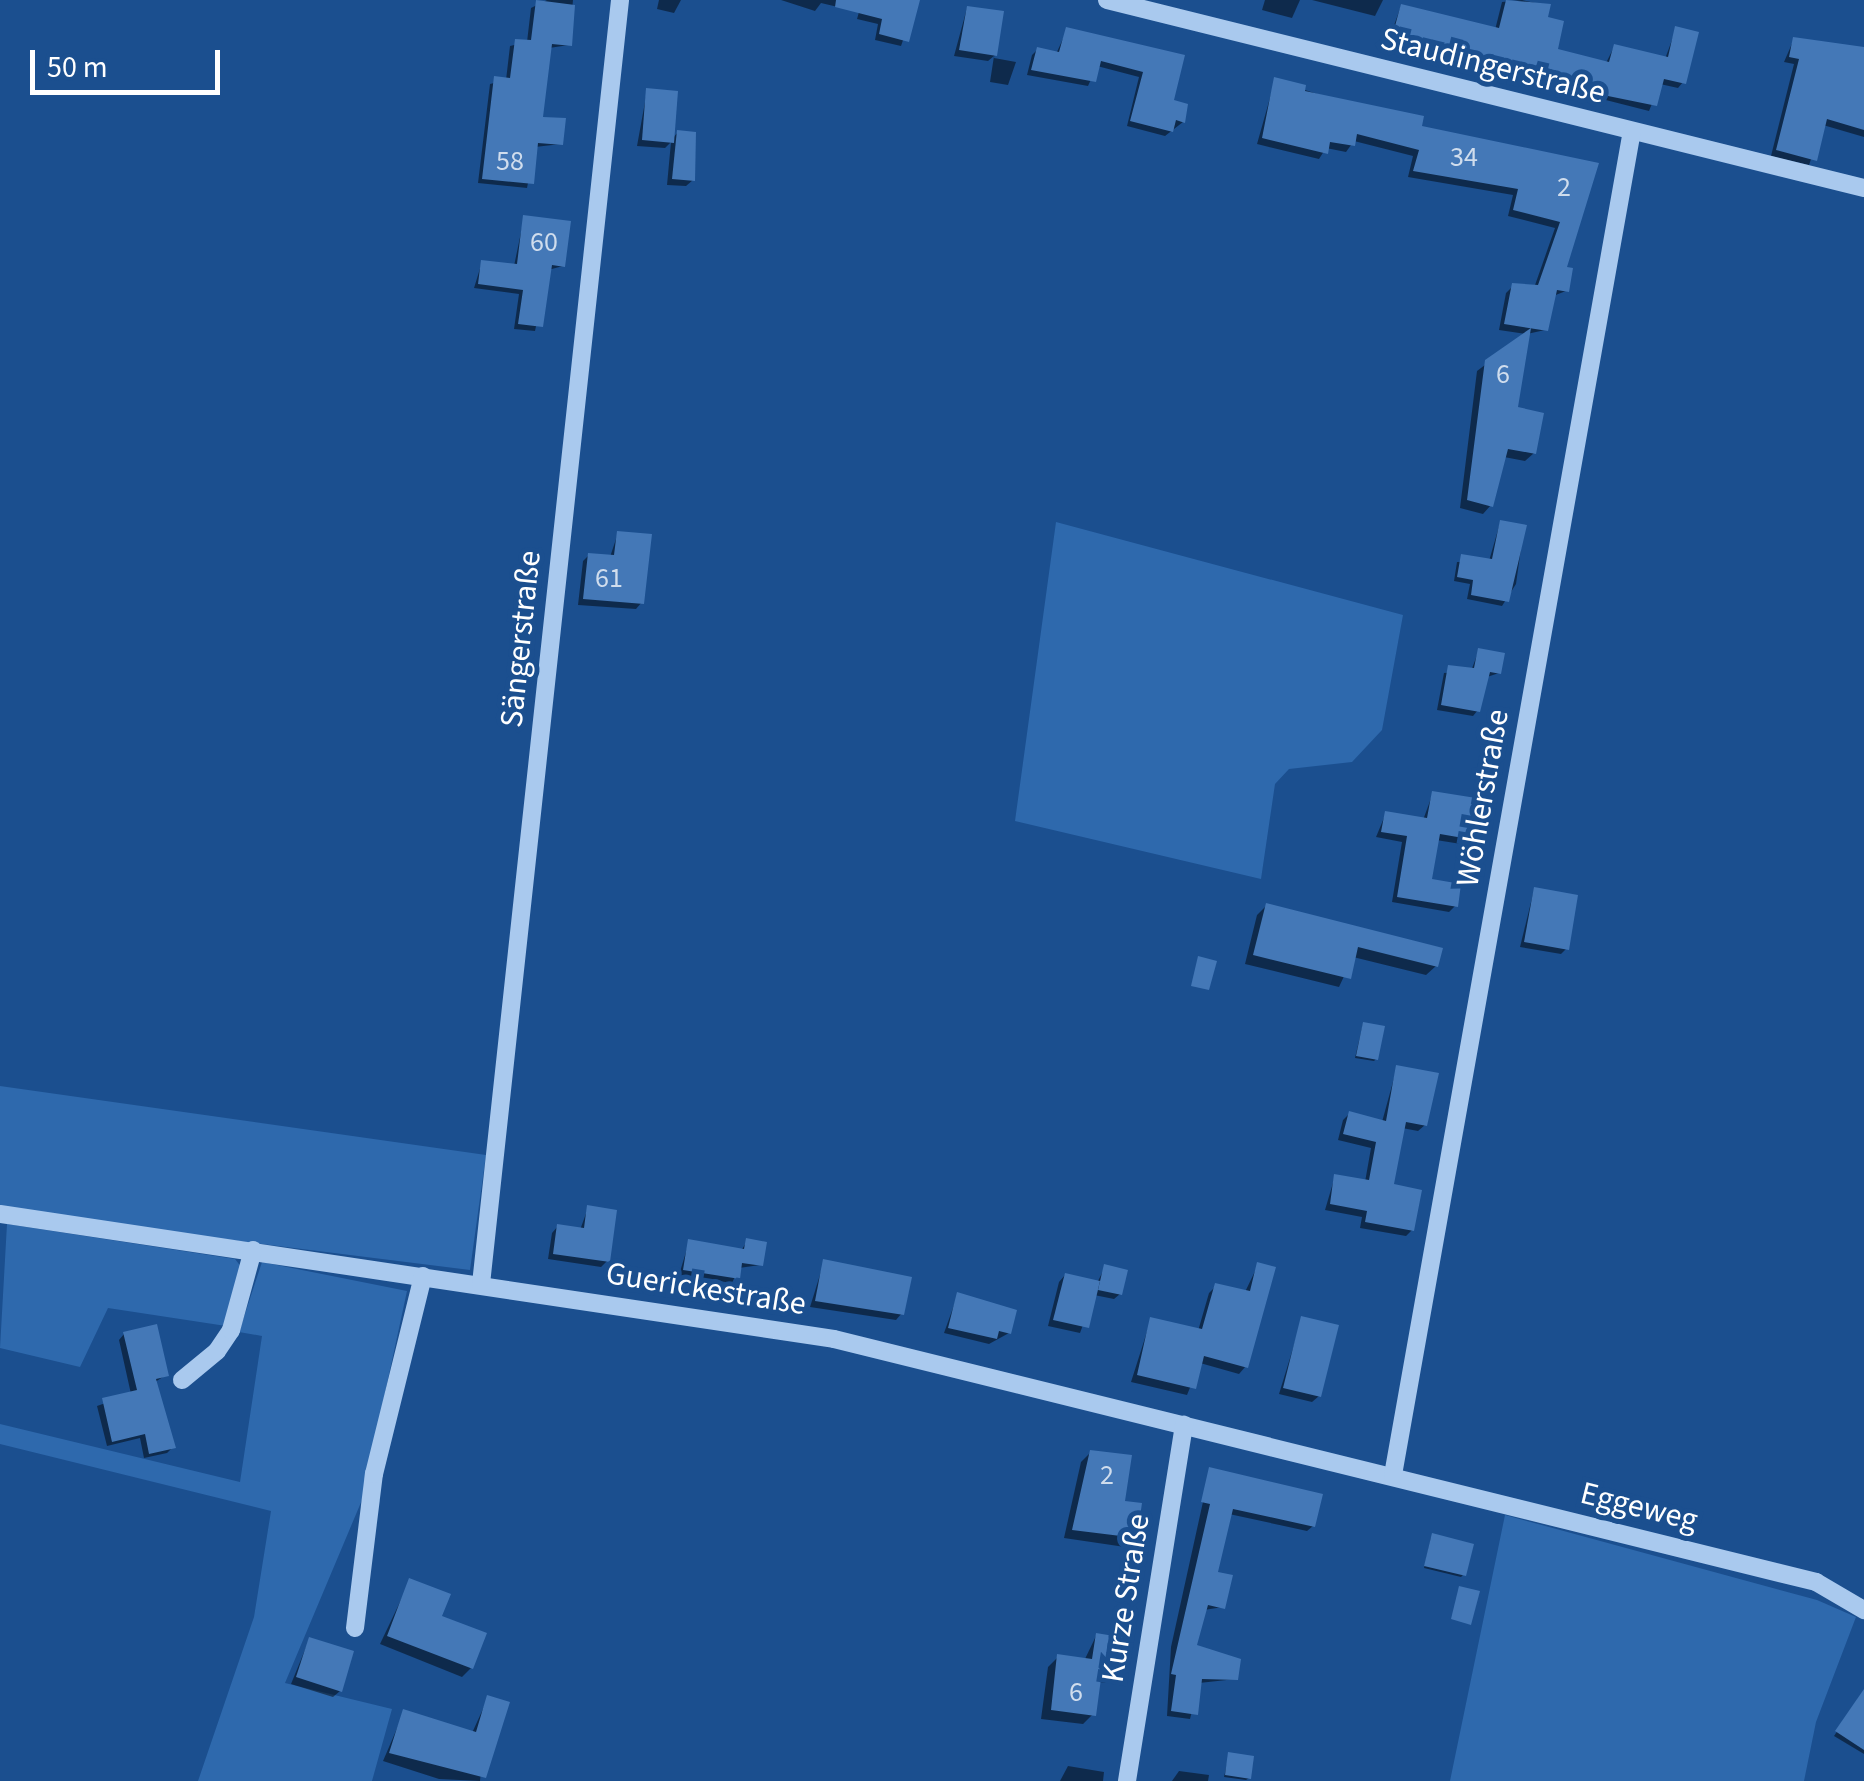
<!DOCTYPE html>
<meta charset="utf-8">
<style>
body{margin:0}
#map{position:relative;width:1864px;height:1781px;overflow:hidden;background:#1b4f8f;font-family:"Source Sans 3",sans-serif}
div>[style]{position:absolute}
[style*='--x']{left:calc(var(--x)*1px);top:calc(var(--y)*1px);width:calc(var(--w)*1px);rotate:calc(var(--a)*1deg)}
.green>*{inset:0;background:#2e69ad}
.shadow>*{inset:0;background:#0007}
.building>*{inset:0;background:#4478b7}
.minor>*{height:18px;margin:-9px;padding:0 9px;transform-origin:9px;border-radius:9px;background:#a9c9ee}
span{translate:-50% -50%;white-space:nowrap;text-align:center;line-height:1.15;-webkit-text-stroke:10px #1b4f8f;paint-order:stroke}
.number-label{font-size:28px;color:#d0dded}
.number-label span{-webkit-text-stroke-width:0}
.street-label{font-size:32px;color:#fff}
.scale{position:absolute;left:30px;top:50px;width:190px;height:45px;box-sizing:border-box;border:5px solid #fff;border-top:0;padding-left:12px;font-size:30px;line-height:35px;white-space:nowrap;color:#fff;-webkit-text-stroke:8px #1b4f8f;paint-order:stroke}
</style>
<div id="map">
<div class="green">
<i style="clip-path:polygon(1056px 522px,1403px 615px,1382px 730px,1352px 762px,1289px 769px,1275px 784px,1261px 879px,1015px 821px)"></i>
<i style="clip-path:polygon(0 1086px,486px 1155px,470px 1270px,0 1211px)"></i>
<i style="clip-path:polygon(7px 1224px,235px 1259px,242px 1268px,226px 1326px,108px 1308px,80px 1367px,0 1348px)"></i>
<i style="clip-path:polygon(262px 1262px,407px 1291px,362px 1500px,285px 1683px,392px 1709px,372px 1781px,198px 1781px,254px 1617px,271px 1511px,0 1444px,0 1424px,240px 1482px,262px 1336px,239px 1332px)"></i>
<i style="clip-path:polygon(1505px 1515px,1817px 1600px,1856px 1617px,1816px 1722px,1804px 1781px,1450px 1781px)"></i>
</div>
<div class="shadow">
<i style="clip-path:polygon(547px 0,573px 0,569px 45px,549px 48px,540px 120px,561px 144px,535px 147px,527px 188px,478px 183px,490px 84px,506px 80px,510px 46px,527px 42px,531px 8px)"></i>
<i style="clip-path:polygon(659px 0,681px 0,674px 13px,657px 9px)"></i>
<i style="clip-path:polygon(781px 0,917px 0,901px 46px,875px 40px,878px 24px,857px 19px,859px 12px,821px 3px,815px 11px)"></i>
<i style="clip-path:polygon(1265px 0,1300px 0,1292px 18px,1262px 10px)"></i>
<i style="clip-path:polygon(1312px 0,1383px 0,1375px 16px)"></i>
<i style="clip-path:polygon(1522px 0,1548px 6px,1545px 19px,1555px 51px,1606px 63px,1614px 47px,1665px 59px,1676px 29px,1683px 82px,1678px 88px,1660px 84px,1649px 111px,1590px 96px,1592px 88px,1388px 42px,1401px 6px,1495px 30px,1502px 2px)"></i>
<i style="clip-path:polygon(967px 8px,1001px 14px,994px 58px,1016px 62px,1008px 85px,990px 82px,994px 56px,988px 61px,954px 56px)"></i>
<i style="clip-path:polygon(1067px 30px,1182px 57px,1171px 102px,1183px 122px,1165px 136px,1127px 126px,1139px 77px,1097px 66px,1088px 86px,1027px 75px,1032px 55px,1038px 49px,1056px 54px)"></i>
<i style="clip-path:polygon(1794px 39px,1864px 53px,1864px 137px,1823px 125px,1809px 165px,1771px 156px,1794px 64px,1784px 62px)"></i>
<i style="clip-path:polygon(1275px 80px,1419px 128px,1596px 165px,1564px 268px,1566px 291px,1553px 296px,1545px 330px,1527px 334px,1515px 409px,1534px 453px,1525px 461px,1504px 457px,1491px 505px,1483px 514px,1460px 508px,1477px 371px,1526px 334px,1499px 330px,1506px 293px,1513px 286px,1534px 288px,1555px 228px,1508px 216px,1513px 195px,1408px 177px,1413px 156px,1354px 141px,1346px 152px,1326px 148px,1319px 159px,1257px 144px)"></i>
<i style="clip-path:polygon(647px 91px,672px 139px,678px 132px,693px 180px,686px 186px,667px 185px,671px 142px,665px 148px,637px 146px)"></i>
<i style="clip-path:polygon(524px 218px,563px 266px,548px 270px,535px 331px,514px 329px,519px 294px,474px 288px,482px 262px,514px 266px)"></i>
<i style="clip-path:polygon(1500px 523px,1524px 527px,1516px 584px,1502px 606px,1467px 599px,1470px 584px,1454px 581px,1457px 562px,1489px 561px)"></i>
<i style="clip-path:polygon(618px 533px,642px 602px,636px 609px,578px 605px,583px 561px,589px 555px,610px 557px)"></i>
<i style="clip-path:polygon(1479px 650px,1499px 673px,1487px 677px,1478px 710px,1473px 716px,1437px 710px,1444px 673px,1471px 671px)"></i>
<i style="clip-path:polygon(1433px 793px,1467px 838px,1461px 844px,1436px 840px,1429px 881px,1455px 906px,1449px 912px,1392px 902px,1402px 842px,1376px 837px,1386px 813px,1423px 820px)"></i>
<i style="clip-path:polygon(1534px 890px,1566px 949px,1561px 954px,1520px 947px)"></i>
<i style="clip-path:polygon(1266px 906px,1436px 966px,1426px 975px,1353px 957px,1339px 987px,1245px 964px,1257px 915px)"></i>
<i style="clip-path:polygon(1363px 1024px,1376px 1059px,1374px 1061px,1355px 1058px)"></i>
<i style="clip-path:polygon(1397px 1067px,1425px 1125px,1418px 1131px,1402px 1128px,1391px 1186px,1412px 1230px,1406px 1236px,1360px 1228px,1362px 1217px,1325px 1210px,1335px 1176px,1365px 1182px,1371px 1148px,1338px 1140px,1343px 1120px,1349px 1114px,1382px 1122px)"></i>
<i style="clip-path:polygon(588px 1208px,607px 1261px,601px 1267px,548px 1259px,552px 1233px,558px 1226px,580px 1230px)"></i>
<i style="clip-path:polygon(747px 1241px,760px 1265px,739px 1268px,732px 1283px,679px 1275px,689px 1242px,741px 1251px)"></i>
<i style="clip-path:polygon(824px 1262px,902px 1313px,896px 1320px,810px 1307px)"></i>
<i style="clip-path:polygon(1258px 1265px,1246px 1366px,1239px 1374px,1200px 1363px,1187px 1395px,1131px 1382px,1151px 1319px,1198px 1331px,1209px 1293px,1216px 1286px,1245px 1292px)"></i>
<i style="clip-path:polygon(1105px 1267px,1120px 1294px,1114px 1299px,1094px 1295px,1080px 1333px,1048px 1326px,1059px 1282px,1065px 1275px,1097px 1283px)"></i>
<i style="clip-path:polygon(958px 1294px,1009px 1333px,989px 1344px,944px 1333px)"></i>
<i style="clip-path:polygon(1302px 1319px,1319px 1396px,1312px 1402px,1279px 1394px)"></i>
<i style="clip-path:polygon(124px 1334px,166px 1375px,155px 1382px,173px 1447px,167px 1453px,144px 1458px,140px 1438px,107px 1446px,97px 1406px,131px 1394px,119px 1340px)"></i>
<i style="clip-path:polygon(1091px 1452px,1135px 1537px,1125px 1547px,1064px 1538px,1081px 1462px)"></i>
<i style="clip-path:polygon(1210px 1470px,1313px 1526px,1307px 1531px,1229px 1514px,1215px 1574px,1223px 1607px,1204px 1610px,1194px 1647px,1236px 1679px,1199px 1683px,1190px 1719px,1167px 1716px,1171px 1647px)"></i>
<i style="clip-path:polygon(1431px 1538px,1463px 1575px,1461px 1577px,1424px 1568px)"></i>
<i style="clip-path:polygon(410px 1581px,471px 1668px,462px 1677px,380px 1644px)"></i>
<i style="clip-path:polygon(1096px 1636px,1118px 1673px,1108px 1683px,1098px 1682px,1093px 1714px,1083px 1724px,1041px 1719px,1048px 1667px,1058px 1657px,1084px 1661px)"></i>
<i style="clip-path:polygon(309px 1640px,340px 1691px,333px 1697px,291px 1684px)"></i>
<i style="clip-path:polygon(1864px 1691px,1864px 1754px,1834px 1736px)"></i>
<i style="clip-path:polygon(488px 1698px,480px 1781px,439px 1779px,383px 1761px,404px 1712px,472px 1733px)"></i>
<i style="clip-path:polygon(1229px 1755px,1249px 1778px,1246px 1780px,1224px 1777px)"></i>
<i style="clip-path:polygon(1068px 1766px,1104px 1772px,1103px 1781px,1060px 1781px)"></i>
<i style="clip-path:polygon(1179px 1771px,1209px 1775px,1208px 1781px,1172px 1781px)"></i>
</div>
<div class="building">
<i style="clip-path:polygon(536px 0,575px 5px,572px 46px,552px 44px,543px 117px,566px 118px,563px 145px,538px 143px,534px 184px,482px 179px,494px 76px,510px 78px,515px 39px,531px 40px)"></i>
<i style="clip-path:polygon(836px 0,920px 0,909px 42px,879px 34px,882px 19px,835px 7px)"></i>
<i style="clip-path:polygon(1506px 0,1551px 4px,1548px 17px,1564px 21px,1558px 49px,1609px 62px,1614px 44px,1668px 57px,1675px 26px,1699px 32px,1686px 84px,1664px 79px,1657px 106px,1608px 96px,1594px 91px,1596px 83px,1553px 71px,1392px 37px,1401px 4px,1499px 28px)"></i>
<i style="clip-path:polygon(967px 6px,1004px 11px,997px 56px,959px 50px)"></i>
<i style="clip-path:polygon(1066px 27px,1185px 55px,1174px 100px,1188px 104px,1185px 123px,1176px 120px,1173px 132px,1130px 121px,1143px 72px,1101px 61px,1096px 82px,1031px 70px,1037px 47px,1059px 52px)"></i>
<i style="clip-path:polygon(1793px 37px,1864px 47px,1864px 130px,1827px 119px,1817px 161px,1776px 150px,1799px 59px,1789px 57px)"></i>
<i style="clip-path:polygon(1274px 77px,1306px 85px,1305px 91px,1424px 116px,1422px 126px,1599px 163px,1567px 267px,1573px 268px,1569px 292px,1557px 290px,1548px 331px,1504px 324px,1512px 283px,1538px 285px,1560px 222px,1513px 210px,1518px 189px,1413px 171px,1419px 150px,1357px 134px,1355px 146px,1330px 142px,1328px 154px,1262px 138px)"></i>
<i style="clip-path:polygon(646px 88px,678px 91px,674px 143px,642px 140px)"></i>
<i style="clip-path:polygon(677px 130px,696px 132px,695px 181px,672px 179px)"></i>
<i style="clip-path:polygon(523px 215px,571px 221px,565px 267px,552px 265px,543px 327px,518px 324px,523px 290px,478px 284px,481px 260px,517px 264px)"></i>
<i style="clip-path:polygon(1531px 328px,1518px 407px,1544px 413px,1536px 454px,1508px 449px,1493px 507px,1467px 500px,1485px 360px)"></i>
<i style="clip-path:polygon(1500px 520px,1527px 525px,1509px 602px,1471px 595px,1473px 580px,1457px 577px,1461px 554px,1492px 559px)"></i>
<i style="clip-path:polygon(617px 531px,652px 534px,644px 604px,583px 599px,588px 553px,614px 555px)"></i>
<i style="clip-path:polygon(1478px 648px,1505px 653px,1501px 674px,1490px 672px,1480px 712px,1441px 705px,1448px 665px,1474px 668px)"></i>
<i style="clip-path:polygon(1432px 791px,1476px 798px,1469px 839px,1440px 834px,1432px 879px,1461px 884px,1458px 907px,1397px 897px,1407px 836px,1381px 832px,1385px 811px,1427px 818px)"></i>
<i style="clip-path:polygon(1534px 887px,1578px 895px,1569px 950px,1524px 942px)"></i>
<i style="clip-path:polygon(1266px 903px,1443px 948px,1438px 967px,1358px 947px,1351px 979px,1253px 955px)"></i>
<i style="clip-path:polygon(1198px 956px,1217px 961px,1209px 990px,1191px 986px)"></i>
<i style="clip-path:polygon(1363px 1022px,1385px 1026px,1378px 1060px,1356px 1056px)"></i>
<i style="clip-path:polygon(1396px 1065px,1439px 1073px,1427px 1126px,1406px 1122px,1394px 1184px,1422px 1190px,1414px 1231px,1365px 1222px,1367px 1211px,1330px 1204px,1334px 1174px,1369px 1180px,1376px 1142px,1343px 1134px,1349px 1111px,1386px 1121px)"></i>
<i style="clip-path:polygon(587px 1205px,617px 1210px,610px 1262px,553px 1254px,557px 1224px,584px 1228px)"></i>
<i style="clip-path:polygon(746px 1238px,767px 1242px,763px 1266px,742px 1263px,740px 1279px,683px 1270px,688px 1239px,744px 1249px)"></i>
<i style="clip-path:polygon(823px 1259px,912px 1277px,904px 1315px,815px 1301px)"></i>
<i style="clip-path:polygon(1257px 1262px,1276px 1267px,1248px 1368px,1204px 1356px,1196px 1389px,1137px 1375px,1150px 1317px,1202px 1329px,1215px 1283px,1250px 1291px)"></i>
<i style="clip-path:polygon(1104px 1264px,1128px 1270px,1122px 1295px,1098px 1290px)"></i>
<i style="clip-path:polygon(1065px 1273px,1100px 1281px,1089px 1328px,1053px 1320px)"></i>
<i style="clip-path:polygon(957px 1292px,1017px 1310px,1011px 1334px,999px 1331px,997px 1339px,948px 1328px)"></i>
<i style="clip-path:polygon(1301px 1316px,1339px 1325px,1321px 1397px,1283px 1388px)"></i>
<i style="clip-path:polygon(157px 1324px,169px 1376px,156px 1379px,176px 1448px,149px 1454px,145px 1434px,112px 1442px,102px 1398px,137px 1390px,123px 1332px)"></i>
<i style="clip-path:polygon(1090px 1450px,1132px 1455px,1125px 1501px,1142px 1503px,1137px 1538px,1072px 1530px)"></i>
<i style="clip-path:polygon(1209px 1467px,1323px 1494px,1315px 1527px,1233px 1509px,1218px 1572px,1233px 1575px,1225px 1609px,1208px 1605px,1197px 1645px,1241px 1659px,1238px 1680px,1202px 1679px,1198px 1715px,1171px 1711px,1176px 1675px,1171px 1674px,1210px 1504px,1201px 1502px)"></i>
<i style="clip-path:polygon(1432px 1533px,1474px 1544px,1466px 1576px,1424px 1566px)"></i>
<i style="clip-path:polygon(409px 1578px,451px 1594px,442px 1616px,487px 1633px,473px 1669px,387px 1636px)"></i>
<i style="clip-path:polygon(1459px 1586px,1480px 1591px,1471px 1625px,1451px 1619px)"></i>
<i style="clip-path:polygon(1096px 1633px,1126px 1638px,1121px 1674px,1102px 1671px,1096px 1716px,1051px 1710px,1057px 1654px,1092px 1659px)"></i>
<i style="clip-path:polygon(309px 1637px,354px 1651px,342px 1692px,296px 1677px)"></i>
<i style="clip-path:polygon(1864px 1689px,1864px 1750px,1835px 1731px)"></i>
<i style="clip-path:polygon(487px 1695px,510px 1702px,486px 1778px,389px 1753px,403px 1709px,476px 1732px)"></i>
<i style="clip-path:polygon(1228px 1752px,1254px 1756px,1251px 1779px,1225px 1775px)"></i>
</div>
<div class="minor">
<i style="--x:1107;--y:0;--w:780;--a:13.95"></i>
<i style="--x:0;--y:1214;--w:843;--a:8.52"></i>
<i style="--x:834;--y:1339;--w:1012;--a:13.9"></i>
<i style="--x:1816;--y:1582;--w:56;--a:30.3"></i>
<i style="--x:481;--y:1284;--w:1292;--a:-83.82"></i>
<i style="--x:182;--y:1380;--w:45;--a:-39.6"></i>
<i style="--x:217;--y:1351;--w:25;--a:-56"></i>
<i style="--x:231;--y:1330;--w:83;--a:-74.6"></i>
<i style="--x:1393;--y:1475;--w:1365;--a:-79.92"></i>
<i style="--x:355;--y:1628;--w:155;--a:-83"></i>
<i style="--x:374;--y:1474;--w:204;--a:-76.1"></i>
<i style="--x:1127;--y:1781;--w:361;--a:-80.9"></i>
</div>
<div class="number-label">
<span style="left:1464px;top:157px">34</span>
<span style="left:510px;top:161px">58</span>
<span style="left:1564px;top:187px">2</span>
<span style="left:544px;top:242px">60</span>
<span style="left:1503px;top:374px">6</span>
<span style="left:609px;top:578px">61</span>
<span style="left:1107px;top:1475px">2</span>
<span style="left:1076px;top:1692px">6</span>
</div>
<div class="street-label">
<span style="left:1493px;top:66px;rotate:14deg">Staudingerstraße</span>
<span style="left:521px;top:639px;rotate:-84deg">Sängerstraße</span>
<span style="left:1483px;top:798px;rotate:-80deg">Wöhlerstraße</span>
<span style="left:706px;top:1289px;rotate:9deg">Guerickestraße</span>
<span style="left:1639px;top:1507px;rotate:14deg">Eggeweg</span>
<span style="left:1126px;top:1598px;rotate:-81deg">Kurze Straße</span>
</div>
<div class="scale">50 m</div>
</div>
